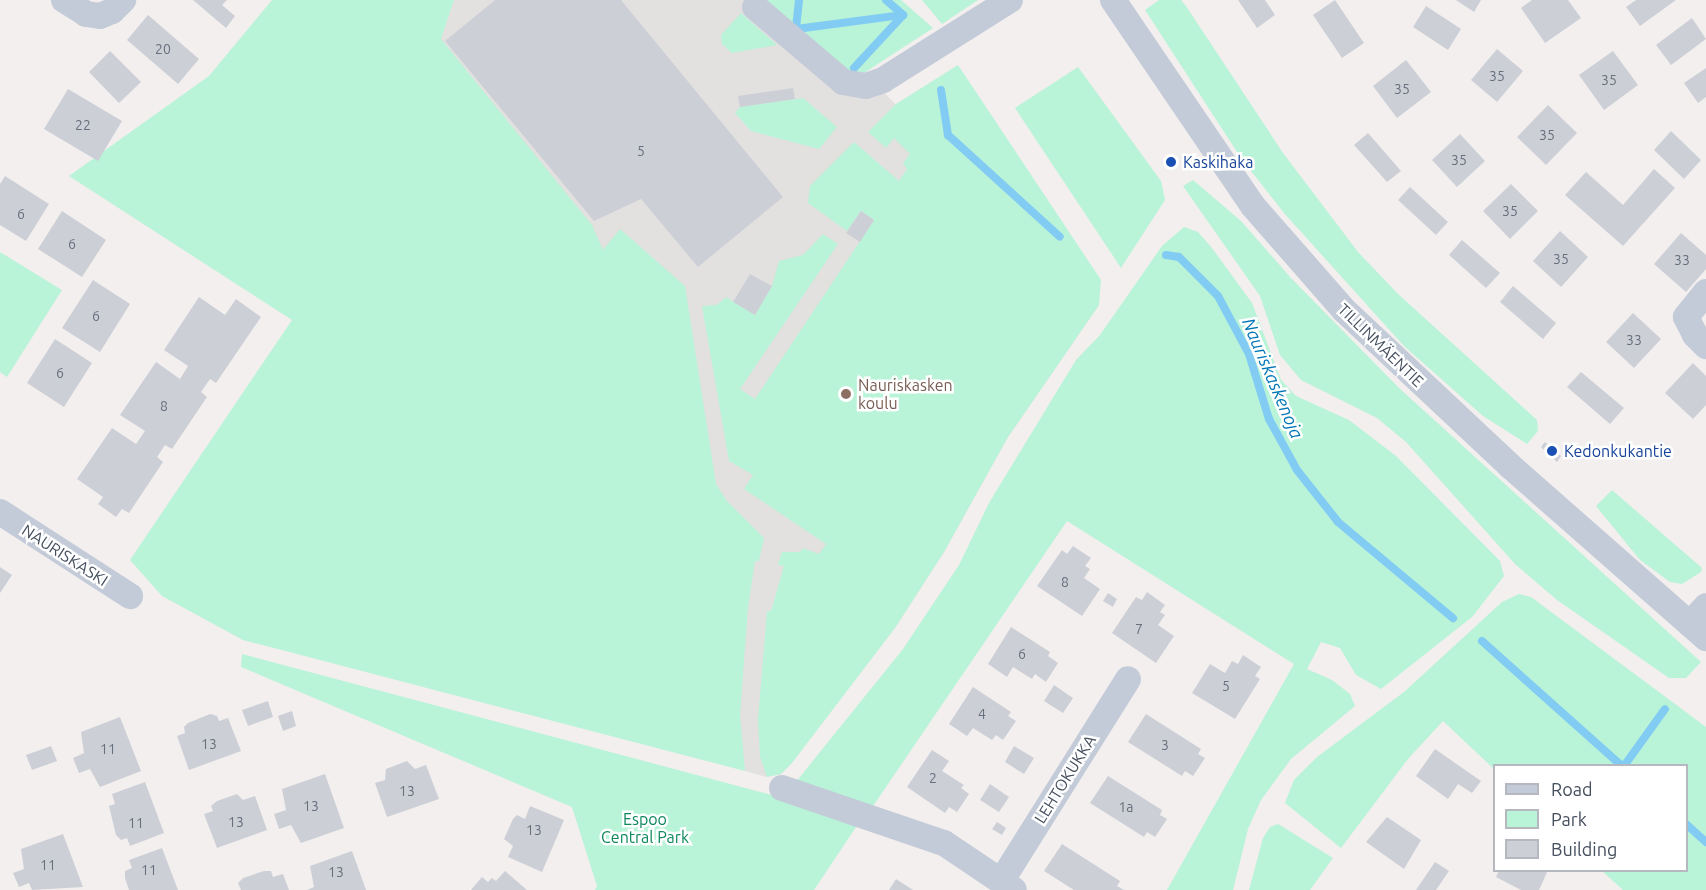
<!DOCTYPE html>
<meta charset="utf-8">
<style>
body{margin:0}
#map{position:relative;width:1706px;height:890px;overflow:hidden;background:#f2efee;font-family:Ubuntu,sans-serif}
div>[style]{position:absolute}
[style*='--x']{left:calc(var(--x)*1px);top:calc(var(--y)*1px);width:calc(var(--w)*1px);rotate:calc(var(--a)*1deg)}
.education>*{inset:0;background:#e3e0e0}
.green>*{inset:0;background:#b9f3d8}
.stream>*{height:8px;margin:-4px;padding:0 4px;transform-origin:4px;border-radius:4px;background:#82ccf4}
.building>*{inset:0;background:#cdcfd7}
.minor>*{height:26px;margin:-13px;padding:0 13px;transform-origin:13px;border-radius:13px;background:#c4cbd8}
.dots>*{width:16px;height:16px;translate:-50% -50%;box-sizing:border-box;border:3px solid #fff;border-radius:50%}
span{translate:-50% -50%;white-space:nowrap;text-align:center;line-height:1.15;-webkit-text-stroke:5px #fff;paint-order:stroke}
.number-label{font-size:14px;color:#676f7c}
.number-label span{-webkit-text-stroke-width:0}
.transit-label{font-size:16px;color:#164399}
.left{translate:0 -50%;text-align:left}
.street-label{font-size:16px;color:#454f5e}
.education-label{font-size:16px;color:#785e54}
.park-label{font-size:16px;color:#0e875c}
.water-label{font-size:18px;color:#0076b6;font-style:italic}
.legend{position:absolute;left:1493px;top:764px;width:195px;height:108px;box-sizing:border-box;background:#fff;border:2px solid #b5b9bf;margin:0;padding:8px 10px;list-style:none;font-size:18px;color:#454f5e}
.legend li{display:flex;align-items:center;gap:12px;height:30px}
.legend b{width:30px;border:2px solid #b5b9bf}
</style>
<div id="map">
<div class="education">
<i style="clip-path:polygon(454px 0,762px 0,864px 73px,1099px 305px,1008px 437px,944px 552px,895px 628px,781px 774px,767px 777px,745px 771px,725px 738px,441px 39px)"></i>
</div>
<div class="green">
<i style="clip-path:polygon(272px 0,454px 0,441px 39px,592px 225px,603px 250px,620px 229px,685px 286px,716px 484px,727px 501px,764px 538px,759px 561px,755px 561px,748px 607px,740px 715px,745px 771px,243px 640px,162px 596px,130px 560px,292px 320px,69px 176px,209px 76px)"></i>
<i style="clip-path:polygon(762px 0,901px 0,933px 28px,864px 73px,847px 74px)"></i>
<i style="clip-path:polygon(922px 0,978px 0,942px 24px)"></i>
<i style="clip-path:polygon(1159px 0,1181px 0,1186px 6px,1283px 153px,1358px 252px,1398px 294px,1537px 420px,1538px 431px,1527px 444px,1483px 416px,1404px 346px,1284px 213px,1241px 158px,1145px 10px)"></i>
<i style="clip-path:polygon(741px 13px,777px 45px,732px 53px,722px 44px,721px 35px)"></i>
<i style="clip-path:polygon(958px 65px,1101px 280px,1099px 305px,1008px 437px,944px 552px,895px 628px,792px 763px,781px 774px,767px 777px,760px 757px,758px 719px,767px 611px,771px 611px,784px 566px,778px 565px,782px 552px,800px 552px,803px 548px,819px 554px,826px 544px,744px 489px,753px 475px,729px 461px,702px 306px,717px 305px,726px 297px,755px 315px,772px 286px,779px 261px,803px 255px,823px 234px,838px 244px,740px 389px,755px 399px,874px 220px,861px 211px,847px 231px,808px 203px,810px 186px,854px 142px,899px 181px,907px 169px,903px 163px,910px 154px,894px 138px,886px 148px,868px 132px,896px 104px)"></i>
<i style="clip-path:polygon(1078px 67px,1161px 181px,1165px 200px,1121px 268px,1015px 108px)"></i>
<i style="clip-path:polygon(803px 98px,837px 127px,819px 149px,751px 131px,735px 113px,740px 107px)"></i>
<i style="clip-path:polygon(1193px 180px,1241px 221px,1291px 278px,1399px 388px,1701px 662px,1686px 678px,1669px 678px,1557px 600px,1515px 564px,1406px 442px,1377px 418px,1301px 380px,1280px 355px,1260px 296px,1183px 186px)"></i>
<i style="clip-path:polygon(1184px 227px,1198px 232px,1212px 248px,1252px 303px,1281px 380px,1296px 396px,1349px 420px,1396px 456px,1500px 561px,1504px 576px,1472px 617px,1381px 689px,1356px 675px,1340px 648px,1321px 642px,1307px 669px,1332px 680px,1350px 694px,1355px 706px,1291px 759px,1261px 800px,1248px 829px,1233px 890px,1167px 890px,1294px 664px,1067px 521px,871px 809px,795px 783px,903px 649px,959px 565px,989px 503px,1076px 360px,1100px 335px,1162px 246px)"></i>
<i style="clip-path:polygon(0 252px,62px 290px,7px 377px,0 372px)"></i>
<i style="clip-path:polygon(1612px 490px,1702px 568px,1701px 572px,1682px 584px,1670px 582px,1640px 560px,1596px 506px)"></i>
<i style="clip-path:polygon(1519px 594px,1531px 597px,1706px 727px,1706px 890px,1623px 890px,1602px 871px,1686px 870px,1686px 766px,1494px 766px,1494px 769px,1443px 721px,1408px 759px,1341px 848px,1285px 803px,1294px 780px,1317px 757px,1404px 692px,1502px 602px)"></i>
<i style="clip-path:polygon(242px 654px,787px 799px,858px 824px,814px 890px,595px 890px,597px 886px,572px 807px,241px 667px)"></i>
<i style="clip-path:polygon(1278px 824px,1333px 858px,1310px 890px,1249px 890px,1263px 838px,1270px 827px)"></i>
</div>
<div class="stream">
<i style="--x:799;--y:0;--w:29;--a:96"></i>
<i style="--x:796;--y:29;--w:108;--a:-7.5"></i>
<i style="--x:886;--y:0;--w:23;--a:41"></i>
<i style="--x:854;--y:68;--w:72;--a:-47.2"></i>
<i style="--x:941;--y:90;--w:46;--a:81.2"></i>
<i style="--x:948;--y:135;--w:151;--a:42.3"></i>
<i style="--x:1166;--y:255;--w:13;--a:9"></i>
<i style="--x:1179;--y:257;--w:55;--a:45"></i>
<i style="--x:1218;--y:296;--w:66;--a:61.9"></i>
<i style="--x:1249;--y:354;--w:68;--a:72.9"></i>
<i style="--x:1269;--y:419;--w:58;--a:61.2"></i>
<i style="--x:1297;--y:470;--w:66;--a:51.7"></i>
<i style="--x:1338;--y:522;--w:150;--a:39.9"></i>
<i style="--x:1482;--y:641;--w:188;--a:41.8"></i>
<i style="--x:1624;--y:766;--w:70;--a:-54.3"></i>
<i style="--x:1686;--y:824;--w:27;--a:42"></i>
</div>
<div class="building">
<i style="clip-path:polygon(193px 0,227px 0,222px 5px,235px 16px,226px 28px)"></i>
<i style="clip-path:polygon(495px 0,621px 0,783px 197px,698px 267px,641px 199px,594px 221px,445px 41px)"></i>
<i style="clip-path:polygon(1238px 0,1265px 0,1275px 15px,1257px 28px)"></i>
<i style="clip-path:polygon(1335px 0,1364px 43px,1342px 58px,1313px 15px)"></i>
<i style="clip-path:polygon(1456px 0,1481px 0,1474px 12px)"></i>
<i style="clip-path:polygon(1532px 0,1568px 0,1581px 18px,1545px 43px,1521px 8px)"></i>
<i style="clip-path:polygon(1636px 0,1676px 0,1640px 26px,1626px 7px)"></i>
<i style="clip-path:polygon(1426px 6px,1461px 29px,1448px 50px,1413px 27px)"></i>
<i style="clip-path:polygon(148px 15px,199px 59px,178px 84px,127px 40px)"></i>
<i style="clip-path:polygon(1692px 18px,1706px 39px,1671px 65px,1656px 45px)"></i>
<i style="clip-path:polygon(1497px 49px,1523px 71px,1497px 102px,1471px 80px)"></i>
<i style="clip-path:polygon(110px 51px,141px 82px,119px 103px,89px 72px)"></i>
<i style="clip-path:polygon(1613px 51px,1638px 85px,1604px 110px,1579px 75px)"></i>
<i style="clip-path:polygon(1406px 60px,1431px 92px,1397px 118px,1373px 86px)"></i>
<i style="clip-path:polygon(1706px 68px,1706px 97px,1698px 103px,1684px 83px)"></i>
<i style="clip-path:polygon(793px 88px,795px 99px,740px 107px,738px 96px)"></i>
<i style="clip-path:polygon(68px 89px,122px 121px,98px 161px,44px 129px)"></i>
<i style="clip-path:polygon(1548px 105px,1577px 133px,1546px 165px,1517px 137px)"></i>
<i style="clip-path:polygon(1671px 131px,1701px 160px,1684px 179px,1654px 150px)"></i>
<i style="clip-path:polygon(1368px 133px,1401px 171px,1387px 182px,1354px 145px)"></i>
<i style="clip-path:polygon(1460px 134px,1485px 161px,1457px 187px,1432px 160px)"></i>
<i style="clip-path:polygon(1654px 169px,1675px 188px,1623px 246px,1565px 195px,1586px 172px,1623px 205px)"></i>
<i style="clip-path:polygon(5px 176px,49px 204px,26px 241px,0 225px,0 184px)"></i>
<i style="clip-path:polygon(1511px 184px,1538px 211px,1510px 239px,1483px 211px)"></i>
<i style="clip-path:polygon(1410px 187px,1448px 222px,1436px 235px,1398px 200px)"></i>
<i style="clip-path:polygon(62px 211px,106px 240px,82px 277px,38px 249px)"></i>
<i style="clip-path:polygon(861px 211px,874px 220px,860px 242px,846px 233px)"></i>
<i style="clip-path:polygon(1560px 231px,1588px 257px,1561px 287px,1533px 261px)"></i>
<i style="clip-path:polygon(1681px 233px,1706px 255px,1706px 269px,1686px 292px,1654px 264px)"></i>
<i style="clip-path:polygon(1462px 240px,1500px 273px,1486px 288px,1449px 255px)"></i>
<i style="clip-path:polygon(750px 274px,772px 286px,755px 315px,733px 302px)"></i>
<i style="clip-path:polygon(93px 280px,130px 304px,100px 352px,62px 328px)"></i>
<i style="clip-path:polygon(1513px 286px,1556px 323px,1543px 339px,1500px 302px)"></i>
<i style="clip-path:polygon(199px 297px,225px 315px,236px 299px,261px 317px,216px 383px,210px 379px,201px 392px,207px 397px,172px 449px,165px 445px,157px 457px,163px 462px,129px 513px,122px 509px,116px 517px,98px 504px,103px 497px,77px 479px,112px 428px,136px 444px,145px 431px,120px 415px,156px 362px,180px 379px,188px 366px,164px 350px)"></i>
<i style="clip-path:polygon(1633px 313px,1661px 339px,1634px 368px,1606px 342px)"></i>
<i style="clip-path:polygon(55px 339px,92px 363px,64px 407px,27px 383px)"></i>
<i style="clip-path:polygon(1693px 363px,1706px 376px,1706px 405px,1693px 419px,1665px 393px)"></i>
<i style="clip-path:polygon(1581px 372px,1624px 408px,1610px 424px,1567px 387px)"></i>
<i style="clip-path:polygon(1545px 442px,1561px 456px,1557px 462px,1541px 447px)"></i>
<i style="clip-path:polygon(1073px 546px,1091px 558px,1085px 566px,1090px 569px,1084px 578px,1100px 589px,1082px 616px,1037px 586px,1062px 550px,1067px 554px)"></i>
<i style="clip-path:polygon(0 567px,12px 575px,0 593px)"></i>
<i style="clip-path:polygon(1147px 592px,1165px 605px,1160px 612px,1165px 615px,1158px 625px,1174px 636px,1156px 663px,1112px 633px,1136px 597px,1142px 600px)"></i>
<i style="clip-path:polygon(1108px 593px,1117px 599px,1113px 607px,1103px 601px)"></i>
<i style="clip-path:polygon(1011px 627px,1050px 652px,1048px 656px,1058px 663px,1046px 682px,1035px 674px,1032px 679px,1013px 667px,1007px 677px,988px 664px)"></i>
<i style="clip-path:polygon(1243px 655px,1261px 667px,1255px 676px,1260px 679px,1235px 719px,1192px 693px,1210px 664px,1225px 673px,1232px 661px,1238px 664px)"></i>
<i style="clip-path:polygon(1054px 685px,1073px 698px,1063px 713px,1044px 701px)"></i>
<i style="clip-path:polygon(973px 687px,1011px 712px,1008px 716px,1016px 721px,1003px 740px,996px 735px,992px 740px,973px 728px,967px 736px,949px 724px)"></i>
<i style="clip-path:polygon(268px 701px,273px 717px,248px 726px,242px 710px)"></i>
<i style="clip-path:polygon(292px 711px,296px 726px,283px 731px,278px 716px)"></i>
<i style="clip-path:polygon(210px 714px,217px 716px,219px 721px,228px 718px,241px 751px,189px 770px,177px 736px,185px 733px,184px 727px,188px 723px)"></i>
<i style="clip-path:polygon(1146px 714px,1201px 749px,1198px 754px,1205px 758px,1193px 776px,1185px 771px,1182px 776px,1128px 742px)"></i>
<i style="clip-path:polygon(120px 717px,141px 771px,100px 787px,90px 769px,79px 773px,73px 758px,84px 753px,81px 732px)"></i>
<i style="clip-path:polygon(51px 746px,57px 761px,32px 770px,26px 755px)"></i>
<i style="clip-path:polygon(1014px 746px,1034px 758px,1024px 774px,1005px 762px)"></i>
<i style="clip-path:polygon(1435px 749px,1481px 781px,1472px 793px,1458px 784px,1448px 799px,1416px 776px)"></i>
<i style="clip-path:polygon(932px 750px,949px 761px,942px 771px,964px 785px,961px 788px,969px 794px,957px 812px,949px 807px,945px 813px,907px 787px)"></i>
<i style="clip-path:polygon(407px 761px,415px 769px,426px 765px,439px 799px,387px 817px,375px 783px,385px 780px,386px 769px)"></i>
<i style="clip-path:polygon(325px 774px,344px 828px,301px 843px,291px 825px,279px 829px,274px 814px,286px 810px,282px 789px)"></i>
<i style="clip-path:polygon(1108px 776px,1162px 810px,1160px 815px,1167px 819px,1155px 837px,1147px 832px,1144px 837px,1090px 803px)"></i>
<i style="clip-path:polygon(145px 782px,164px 833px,130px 846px,127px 838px,121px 840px,116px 835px,109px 806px,115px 804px,112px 794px)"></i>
<i style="clip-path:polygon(990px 784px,1009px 797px,999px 812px,980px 800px)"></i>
<i style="clip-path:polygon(237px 794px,243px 800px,255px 796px,267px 830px,217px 848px,204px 814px,213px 811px,211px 806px,217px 801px)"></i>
<i style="clip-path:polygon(530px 806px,564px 820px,542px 872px,508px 857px,513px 846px,504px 839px,513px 819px,517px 815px,525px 819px)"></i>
<i style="clip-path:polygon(1387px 817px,1421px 840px,1404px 869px,1366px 842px)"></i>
<i style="clip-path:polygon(997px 822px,1006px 828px,1002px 835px,992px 829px)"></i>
<i style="clip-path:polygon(63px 834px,83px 887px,32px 890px,29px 883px,19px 887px,13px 873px,24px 869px,21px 849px)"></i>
<i style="clip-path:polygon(1062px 844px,1120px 881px,1117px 886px,1124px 890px,1074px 890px,1044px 871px)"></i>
<i style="clip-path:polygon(162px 848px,178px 890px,129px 890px,125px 878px,125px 871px,132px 868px,129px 860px)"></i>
<i style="clip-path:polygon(352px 851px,366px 890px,307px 890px,314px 887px,310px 866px)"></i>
<i style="clip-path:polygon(1435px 862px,1449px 871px,1436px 890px,1416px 890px)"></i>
<i style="clip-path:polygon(1499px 870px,1548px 870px,1539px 890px,1521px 890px,1496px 877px)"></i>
<i style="clip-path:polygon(264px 871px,271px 871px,273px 877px,283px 874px,289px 890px,241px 890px,238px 883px,243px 878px)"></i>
<i style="clip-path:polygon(505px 871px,527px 890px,471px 890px,482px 877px,488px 882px,492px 878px,496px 881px)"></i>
<i style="clip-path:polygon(896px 879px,913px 890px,889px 890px)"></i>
</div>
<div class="minor">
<i style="--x:64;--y:0;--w:26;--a:32"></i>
<i style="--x:86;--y:14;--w:14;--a:8"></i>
<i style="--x:100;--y:16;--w:13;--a:-23"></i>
<i style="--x:112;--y:11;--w:16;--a:-45"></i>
<i style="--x:1113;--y:0;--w:249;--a:55.8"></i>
<i style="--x:1253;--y:206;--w:138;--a:48.8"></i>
<i style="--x:1344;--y:310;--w:228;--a:43.2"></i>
<i style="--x:1510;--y:466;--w:261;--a:41.3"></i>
<i style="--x:755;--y:7;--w:116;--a:40.4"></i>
<i style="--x:843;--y:82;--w:23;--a:10"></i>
<i style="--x:866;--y:86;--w:18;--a:-19"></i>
<i style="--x:883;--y:80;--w:150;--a:-32.2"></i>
<i style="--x:1706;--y:292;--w:32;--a:129"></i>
<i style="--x:1686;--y:317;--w:20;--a:63"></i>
<i style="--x:1695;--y:335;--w:16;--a:45"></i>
<i style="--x:0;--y:512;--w:155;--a:32.9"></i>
<i style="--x:1690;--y:624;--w:24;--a:-48"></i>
<i style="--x:782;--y:788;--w:171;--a:18.8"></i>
<i style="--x:944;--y:843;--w:84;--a:33.9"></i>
<i style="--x:1002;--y:880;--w:237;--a:-57.9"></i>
</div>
<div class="dots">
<i style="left:1171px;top:162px;background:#1a4fb4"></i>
<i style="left:846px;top:394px;background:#8d6e63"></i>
<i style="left:1552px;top:451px;background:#1a4fb4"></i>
</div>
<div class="number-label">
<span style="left:163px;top:49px">20</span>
<span style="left:1497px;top:76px">35</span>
<span style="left:1609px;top:80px">35</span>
<span style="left:1402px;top:89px">35</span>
<span style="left:83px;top:125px">22</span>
<span style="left:1547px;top:135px">35</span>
<span style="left:641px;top:151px">5</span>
<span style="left:1459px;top:160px">35</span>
<span style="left:1510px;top:211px">35</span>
<span style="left:21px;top:214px">6</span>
<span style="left:72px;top:244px">6</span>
<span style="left:1561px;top:259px">35</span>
<span style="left:1682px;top:260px">33</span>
<span style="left:96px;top:316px">6</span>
<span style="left:1634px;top:340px">33</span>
<span style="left:60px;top:373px">6</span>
<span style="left:164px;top:406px">8</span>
<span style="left:1065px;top:582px">8</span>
<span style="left:1139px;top:629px">7</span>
<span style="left:1022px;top:654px">6</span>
<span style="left:1226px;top:686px">5</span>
<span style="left:982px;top:714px">4</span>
<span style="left:209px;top:744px">13</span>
<span style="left:1165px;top:745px">3</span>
<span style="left:108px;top:749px">11</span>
<span style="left:933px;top:778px">2</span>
<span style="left:407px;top:791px">13</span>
<span style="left:311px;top:806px">13</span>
<span style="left:1126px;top:807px">1a</span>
<span style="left:236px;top:822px">13</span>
<span style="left:136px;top:823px">11</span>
<span style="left:534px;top:830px">13</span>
<span style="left:48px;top:865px">11</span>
<span style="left:149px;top:870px">11</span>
<span style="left:336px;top:872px">13</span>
</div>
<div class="transit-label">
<span class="left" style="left:1183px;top:162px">Kaskihaka</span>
<span class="left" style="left:1564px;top:451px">Kedonkukantie</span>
</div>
<div class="street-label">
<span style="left:1381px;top:345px;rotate:44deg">TILLINMÄENTIE</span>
<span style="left:65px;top:555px;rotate:33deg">NAURISKASKI</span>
<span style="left:1065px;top:779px;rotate:-58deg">LEHTOKUKKA</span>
</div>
<div class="education-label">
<span class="left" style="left:858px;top:394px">Nauriskasken<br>koulu</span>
</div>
<div class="park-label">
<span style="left:645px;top:828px">Espoo<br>Central Park</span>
</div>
<div class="water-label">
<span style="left:1273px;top:378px;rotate:67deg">Nauriskaskenoja</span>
</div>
<ul class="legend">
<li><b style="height:8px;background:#c4cbd8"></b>Road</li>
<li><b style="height:16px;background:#b9f3d8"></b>Park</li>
<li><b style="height:16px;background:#cdcfd7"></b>Building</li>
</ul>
</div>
